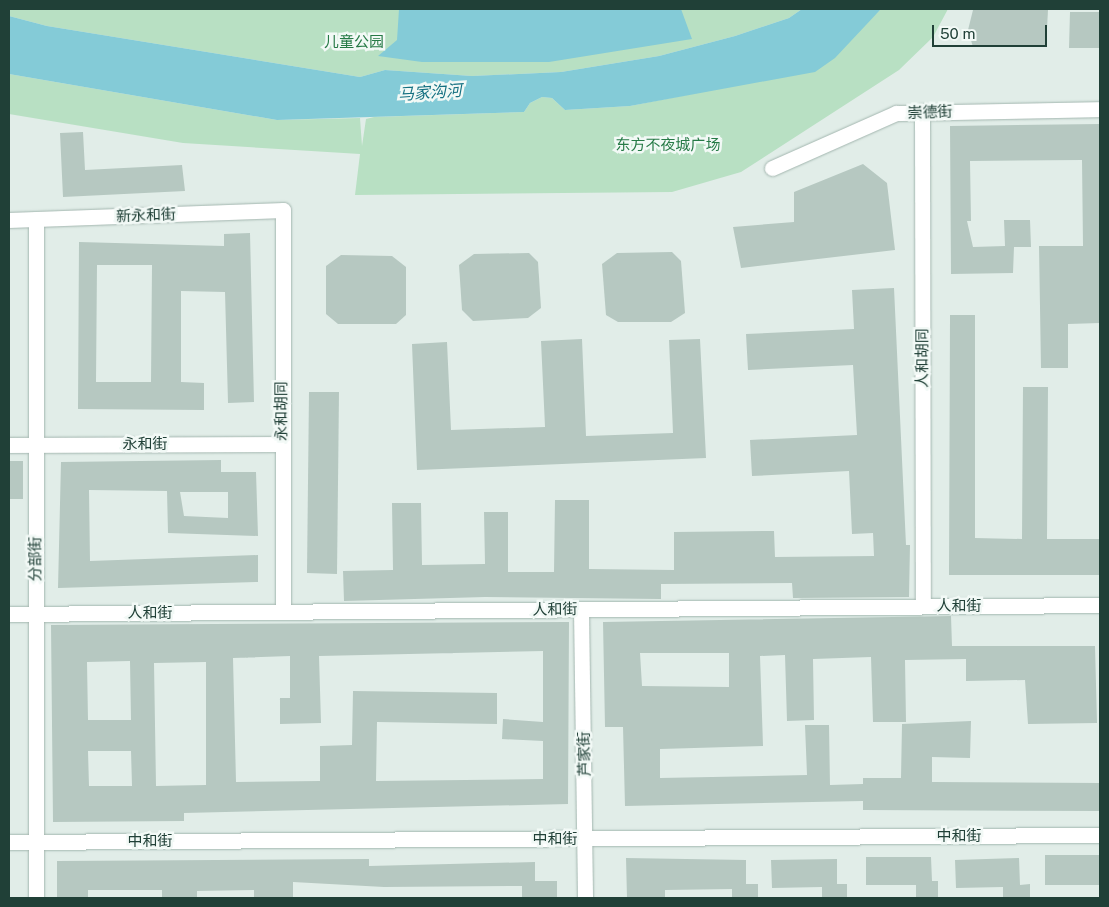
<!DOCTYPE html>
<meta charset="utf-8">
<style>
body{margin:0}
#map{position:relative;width:1109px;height:907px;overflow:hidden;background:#e1ede8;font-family:"Public Sans","Noto Sans SC",sans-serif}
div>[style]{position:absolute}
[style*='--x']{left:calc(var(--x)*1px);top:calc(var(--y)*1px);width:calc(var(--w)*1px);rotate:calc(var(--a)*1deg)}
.green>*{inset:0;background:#b8e0c3}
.water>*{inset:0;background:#84cbd7}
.building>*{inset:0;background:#b6c8c1}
.roads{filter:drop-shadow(0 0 1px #a3b6af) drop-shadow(0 0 1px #a3b6af)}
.minor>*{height:15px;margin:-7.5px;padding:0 7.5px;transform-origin:7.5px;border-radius:7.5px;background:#fff}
span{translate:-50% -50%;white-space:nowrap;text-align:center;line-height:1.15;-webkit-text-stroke:5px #f2f9f6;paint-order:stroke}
.park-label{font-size:15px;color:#267a46}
.street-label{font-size:15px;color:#204037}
.water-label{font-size:16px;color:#147081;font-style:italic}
.frame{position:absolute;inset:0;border:10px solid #204037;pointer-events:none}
.scale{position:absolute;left:932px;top:25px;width:115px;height:22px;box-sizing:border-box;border:2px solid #204037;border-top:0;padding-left:6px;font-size:15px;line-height:18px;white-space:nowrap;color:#204037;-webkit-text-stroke:4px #f2f9f6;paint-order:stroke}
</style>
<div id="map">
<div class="green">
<i style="clip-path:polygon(9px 9px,802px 9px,789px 18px,735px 36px,659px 56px,561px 72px,472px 76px,385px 70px,360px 77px,47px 26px,9px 16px)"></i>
<i style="clip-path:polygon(881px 9px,948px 9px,933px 37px,899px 70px,741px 172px,672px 192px,355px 195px,360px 154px,183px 143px,9px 114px,9px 74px,277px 120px,360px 118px,362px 146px,366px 119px,374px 117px,524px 112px,530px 103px,542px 97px,552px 98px,565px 110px,630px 106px,737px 85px,864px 25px)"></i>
</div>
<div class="water">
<i style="clip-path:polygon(399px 9px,681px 9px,692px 39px,549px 62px,422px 62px,378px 56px,397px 40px)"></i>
<i style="clip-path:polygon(802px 9px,881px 9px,835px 58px,815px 72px,630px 106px,565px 110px,552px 98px,542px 97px,530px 103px,524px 112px,277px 120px,9px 74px,9px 16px,47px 26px,360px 77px,385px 70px,472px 76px,561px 72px,659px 56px,735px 36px,789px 18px)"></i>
</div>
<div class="building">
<i style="clip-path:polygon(973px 10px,1048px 10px,1046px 47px,973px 47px,968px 30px)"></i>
<i style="clip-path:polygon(1070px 12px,1100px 12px,1100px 48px,1069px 48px)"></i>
<i style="clip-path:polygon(1100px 124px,1100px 323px,1068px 324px,1068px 368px,1041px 368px,1039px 246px,1083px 246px,1082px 160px,970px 161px,971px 221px,967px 221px,973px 247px,1005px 246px,1004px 220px,1030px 220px,1031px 247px,1014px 247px,1013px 273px,951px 274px,950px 126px)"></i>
<i style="clip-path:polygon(83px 132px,85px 170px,182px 165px,185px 191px,63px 197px,60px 133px)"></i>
<i style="clip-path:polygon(863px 164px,887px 183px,895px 250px,741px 268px,733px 227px,794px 222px,794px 192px)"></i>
<i style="clip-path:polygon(evenodd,250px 233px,254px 402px,228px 403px,225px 292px,181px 291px,181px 382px,204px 383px,204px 410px,78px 409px,79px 242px,224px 246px,224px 234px,250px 233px,97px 265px,152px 265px,151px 382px,96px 382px,97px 265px)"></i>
<i style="clip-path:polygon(672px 252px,681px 261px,685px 313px,671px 322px,618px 322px,606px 315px,602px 264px,617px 253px)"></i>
<i style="clip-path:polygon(529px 253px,538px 262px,541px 308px,528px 318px,473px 321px,462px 310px,459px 265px,474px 254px)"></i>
<i style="clip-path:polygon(341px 255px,392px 256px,406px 267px,406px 315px,396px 324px,338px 324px,326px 314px,326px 266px)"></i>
<i style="clip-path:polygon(894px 288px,906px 545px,910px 545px,909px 597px,793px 598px,792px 583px,661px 584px,661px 599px,485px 597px,344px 601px,343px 571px,393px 570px,392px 503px,421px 503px,422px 565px,485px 564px,484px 512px,508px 512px,508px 572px,554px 572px,555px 500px,589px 500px,589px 569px,674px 570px,674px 532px,774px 531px,775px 557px,874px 556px,873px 533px,852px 534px,849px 471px,752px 476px,750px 440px,857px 435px,853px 365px,748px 370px,746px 334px,854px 329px,852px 290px)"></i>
<i style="clip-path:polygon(950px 315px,975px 315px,975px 538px,1022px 539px,1023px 387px,1048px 387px,1047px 539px,1100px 539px,1100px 575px,949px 575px)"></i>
<i style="clip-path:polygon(582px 339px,586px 436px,673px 433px,669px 340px,700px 339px,706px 458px,417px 470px,412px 344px,447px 342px,451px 430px,545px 427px,541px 341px)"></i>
<i style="clip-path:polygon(309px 392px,339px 392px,337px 574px,307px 573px)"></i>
<i style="clip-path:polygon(evenodd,221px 460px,221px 472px,256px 472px,258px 536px,168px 533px,167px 491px,89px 490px,90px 561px,258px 555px,258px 582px,58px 588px,61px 462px,221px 460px,180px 492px,228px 492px,228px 518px,184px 516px,180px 492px)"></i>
<i style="clip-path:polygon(9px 461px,23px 461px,23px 499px,9px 499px)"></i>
<i style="clip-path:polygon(evenodd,951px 616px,952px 646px,1095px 646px,1097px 723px,1028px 724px,1025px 680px,966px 681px,966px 659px,905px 660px,906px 722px,873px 722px,871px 657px,813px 659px,814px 720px,787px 721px,785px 655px,760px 656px,763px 746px,660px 749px,660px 778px,807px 775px,805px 725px,829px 725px,830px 785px,863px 784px,863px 778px,901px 778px,902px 724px,971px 721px,970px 758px,932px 757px,932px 782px,1100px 783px,1100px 811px,863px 810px,863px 801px,625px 806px,623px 727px,605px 727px,603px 622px,951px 616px,640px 653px,729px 653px,729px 687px,642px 686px,640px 653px)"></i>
<i style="clip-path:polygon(evenodd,569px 622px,568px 804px,184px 813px,184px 821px,53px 822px,51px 625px,569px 622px,543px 651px,543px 722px,503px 719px,502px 739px,543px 741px,543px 779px,376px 781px,377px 722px,497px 724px,497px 693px,353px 691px,352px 745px,320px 746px,320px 781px,236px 782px,233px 658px,290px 656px,290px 698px,280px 698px,280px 724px,321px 723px,319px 656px,543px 651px,569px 622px,130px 661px,131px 720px,88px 720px,87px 662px,130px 661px,569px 622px,206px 662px,206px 785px,156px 786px,154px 663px,206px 662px,569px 622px,88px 751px,131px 751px,132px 786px,89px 786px,88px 751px)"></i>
<i style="clip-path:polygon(1045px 855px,1100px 855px,1100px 885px,1045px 885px)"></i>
<i style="clip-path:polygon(866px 857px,931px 857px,932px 881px,938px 881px,938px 898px,916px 898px,916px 885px,866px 885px)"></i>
<i style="clip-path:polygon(626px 858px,746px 860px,746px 884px,758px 884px,758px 898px,732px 898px,732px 889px,665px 890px,665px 898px,627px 898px)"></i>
<i style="clip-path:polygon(1019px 858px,1020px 885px,1030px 884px,1030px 898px,1003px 898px,1003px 887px,956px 888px,955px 860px)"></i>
<i style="clip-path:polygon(369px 859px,369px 866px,535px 862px,535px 881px,557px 881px,557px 898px,522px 898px,522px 886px,384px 887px,293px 882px,293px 898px,254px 898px,254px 890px,197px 891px,197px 898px,162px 898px,162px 890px,88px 890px,88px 898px,57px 898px,57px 861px)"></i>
<i style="clip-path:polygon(837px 859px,837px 884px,847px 884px,847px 898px,822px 898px,822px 887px,772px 888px,771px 860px)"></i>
</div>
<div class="roads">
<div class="minor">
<i style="--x:922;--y:111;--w:495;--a:89.9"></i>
<i style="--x:772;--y:168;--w:136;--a:-23.9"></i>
<i style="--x:896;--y:113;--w:204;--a:-1.1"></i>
<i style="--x:36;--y:219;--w:679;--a:90"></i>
<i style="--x:9;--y:220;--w:274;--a:-2.1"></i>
<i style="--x:283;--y:210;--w:402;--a:90"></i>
<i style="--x:9;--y:445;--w:272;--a:-0.2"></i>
<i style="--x:581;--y:609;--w:289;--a:89.2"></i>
<i style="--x:9;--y:614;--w:1091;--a:-0.47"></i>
<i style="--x:9;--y:842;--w:1091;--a:-0.37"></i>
</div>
</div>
<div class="park-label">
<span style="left:354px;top:42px">儿童公园</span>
<span style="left:668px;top:145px">东方不夜城广场</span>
</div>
<div class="street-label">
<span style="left:930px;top:112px;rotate:-2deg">崇德街</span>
<span style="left:146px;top:215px;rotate:-2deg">新永和街</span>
<span style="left:922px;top:358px;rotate:-90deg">人和胡同</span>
<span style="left:281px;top:411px;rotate:-90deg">永和胡同</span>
<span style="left:145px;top:444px">永和街</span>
<span style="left:35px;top:559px;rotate:-90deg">分部街</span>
<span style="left:959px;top:606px">人和街</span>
<span style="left:555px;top:609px;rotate:-1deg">人和街</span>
<span style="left:150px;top:613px">人和街</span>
<span style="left:584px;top:754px;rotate:-91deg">芦家街</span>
<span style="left:959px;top:836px">中和街</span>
<span style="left:555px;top:839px">中和街</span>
<span style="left:150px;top:841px">中和街</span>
</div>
<div class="water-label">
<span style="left:430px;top:93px;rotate:-4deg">马家沟河</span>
</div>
<div class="frame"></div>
<div class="scale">50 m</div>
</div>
